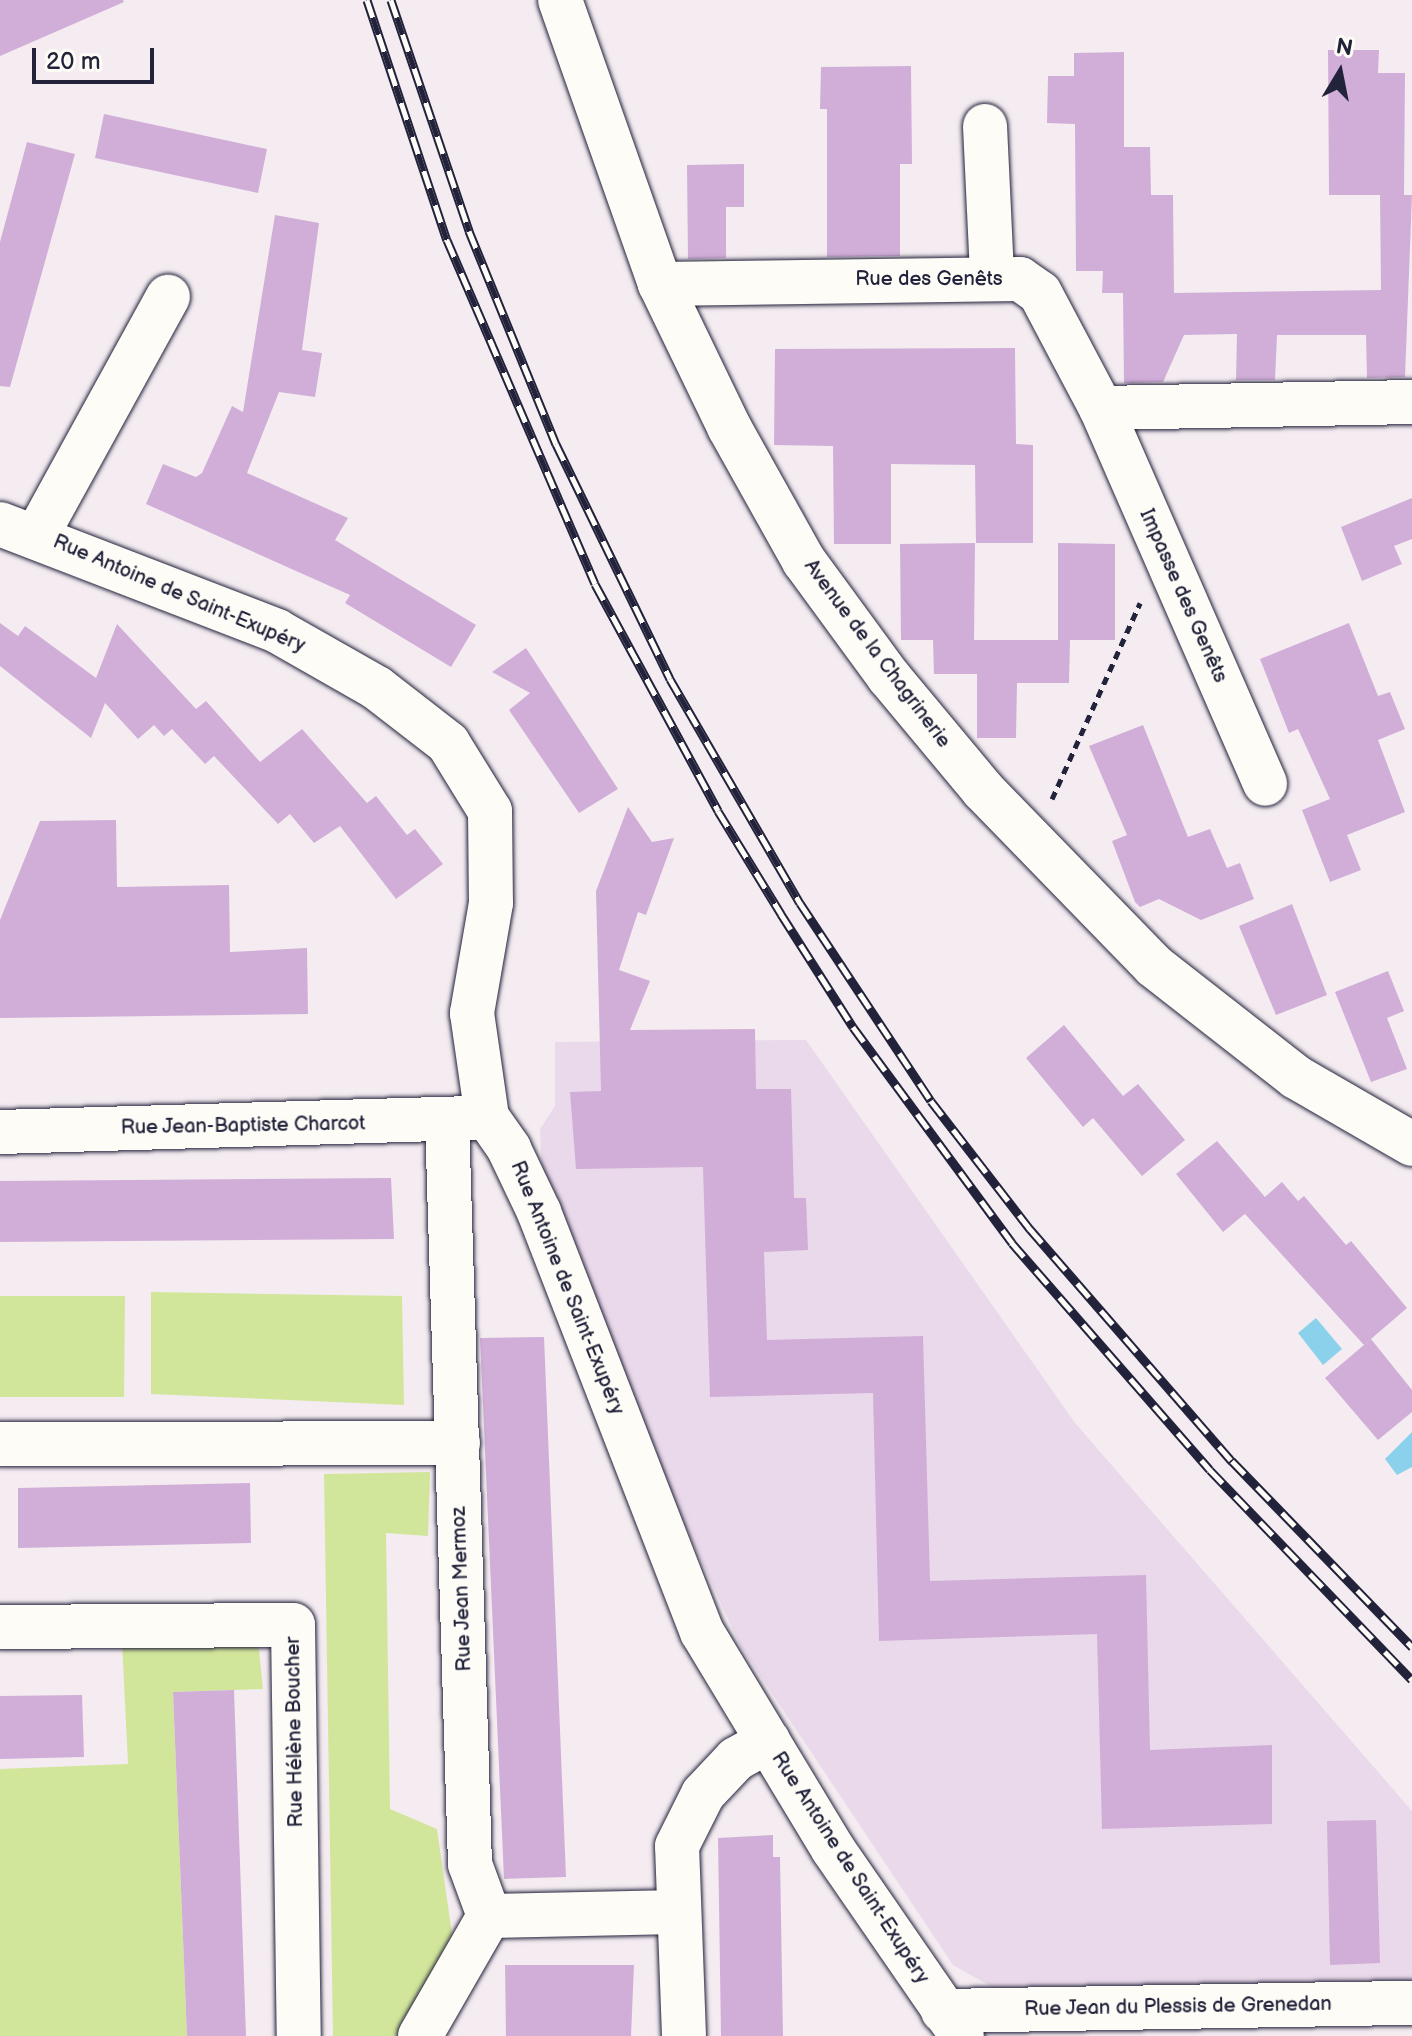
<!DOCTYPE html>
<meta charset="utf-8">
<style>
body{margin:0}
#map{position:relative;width:1412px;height:2036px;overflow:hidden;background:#f4ecf1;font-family:"Balsamiq Sans",sans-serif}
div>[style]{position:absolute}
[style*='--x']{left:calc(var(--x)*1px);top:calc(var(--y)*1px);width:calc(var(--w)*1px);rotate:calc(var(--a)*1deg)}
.built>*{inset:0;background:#ead9ea}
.green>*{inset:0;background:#d2e69b}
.water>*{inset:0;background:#8bd1ec}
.building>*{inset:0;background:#d1aed8}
.path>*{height:5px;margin-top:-2.5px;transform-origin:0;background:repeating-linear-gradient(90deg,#22223b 0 8px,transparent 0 14px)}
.roads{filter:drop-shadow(0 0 2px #22223b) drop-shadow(0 0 2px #22223b)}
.minor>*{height:44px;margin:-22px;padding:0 22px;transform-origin:22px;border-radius:22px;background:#fdfcf7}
.rail>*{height:9px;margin-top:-4.5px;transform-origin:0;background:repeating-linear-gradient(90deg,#fdfcf7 0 18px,#22223b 0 36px);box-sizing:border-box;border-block:2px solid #22223b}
span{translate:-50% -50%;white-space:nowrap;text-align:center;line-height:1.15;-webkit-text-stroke:7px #fdfcf7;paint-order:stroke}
.street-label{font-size:20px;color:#22223b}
.north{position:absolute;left:1300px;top:32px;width:80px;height:80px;-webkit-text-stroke:6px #fdfcf7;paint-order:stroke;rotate:10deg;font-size:22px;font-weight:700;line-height:32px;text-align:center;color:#22223b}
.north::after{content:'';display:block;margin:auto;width:28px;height:36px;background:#22223b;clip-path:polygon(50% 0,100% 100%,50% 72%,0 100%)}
.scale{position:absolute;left:32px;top:48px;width:122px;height:36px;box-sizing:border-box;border:4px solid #22223b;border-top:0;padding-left:10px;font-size:24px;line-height:28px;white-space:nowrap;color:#22223b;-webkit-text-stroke:6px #fdfcf7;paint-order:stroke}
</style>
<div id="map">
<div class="built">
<i style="clip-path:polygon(806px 1040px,1075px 1423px,1412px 1811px,1412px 1980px,999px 1991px,953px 1965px,741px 1647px,637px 1421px,542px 1177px,540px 1129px,555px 1106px,555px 1042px)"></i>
</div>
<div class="green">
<i style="clip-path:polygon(151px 1292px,402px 1296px,404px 1405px,151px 1394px)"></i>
<i style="clip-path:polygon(0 1296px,125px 1296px,124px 1397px,0 1397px)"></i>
<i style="clip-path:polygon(430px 1472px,428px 1536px,386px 1533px,390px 1809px,437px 1829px,453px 1941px,396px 2036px,333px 2036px,324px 1474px)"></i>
<i style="clip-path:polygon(258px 1640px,263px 1689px,173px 1692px,187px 2036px,0 2036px,0 1769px,128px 1764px,122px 1642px)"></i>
</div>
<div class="water">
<i style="clip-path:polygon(1316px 1318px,1342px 1349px,1323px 1365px,1298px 1333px)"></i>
<i style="clip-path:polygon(1412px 1432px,1412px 1467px,1397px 1475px,1385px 1459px)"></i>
</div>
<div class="building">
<i style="clip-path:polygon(0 0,123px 0,124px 2px,0 56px)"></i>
<i style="clip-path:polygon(1328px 50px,1379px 50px,1378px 73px,1405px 73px,1404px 195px,1329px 195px)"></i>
<i style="clip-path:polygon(1124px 52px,1124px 147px,1150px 147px,1151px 195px,1173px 195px,1174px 293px,1381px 290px,1380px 195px,1412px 195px,1405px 377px,1367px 378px,1366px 335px,1277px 335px,1275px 380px,1236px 380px,1237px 334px,1184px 335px,1163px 382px,1124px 383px,1123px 293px,1102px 293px,1103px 271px,1076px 271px,1075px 124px,1047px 123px,1048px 76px,1074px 76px,1074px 53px)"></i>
<i style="clip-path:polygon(911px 66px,912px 164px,900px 164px,900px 256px,827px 257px,827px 109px,820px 109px,821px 67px)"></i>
<i style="clip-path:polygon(104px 114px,267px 149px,258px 193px,95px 158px)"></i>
<i style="clip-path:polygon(27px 142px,75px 154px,10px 387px,0 386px,0 242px)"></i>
<i style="clip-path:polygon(744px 164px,744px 207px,726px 207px,726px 258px,688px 259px,687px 165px)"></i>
<i style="clip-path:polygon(275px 215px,319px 223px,302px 350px,322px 353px,315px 397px,279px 392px,247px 473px,348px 518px,335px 540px,476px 625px,451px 667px,345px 603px,350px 595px,146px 504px,163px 464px,196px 477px,202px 473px,232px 406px,243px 412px)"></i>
<i style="clip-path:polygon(1015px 348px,1016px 444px,1033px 445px,1033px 543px,976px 543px,975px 465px,891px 464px,891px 544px,834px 544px,833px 446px,774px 445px,775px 349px)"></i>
<i style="clip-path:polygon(1412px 498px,1412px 539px,1394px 546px,1402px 564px,1362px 581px,1341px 527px)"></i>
<i style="clip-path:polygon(975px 543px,974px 640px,1058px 640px,1058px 543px,1115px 544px,1115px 640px,1065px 640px,1070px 640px,1069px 683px,1017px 683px,1016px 738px,977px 738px,977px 674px,934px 674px,933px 640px,901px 640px,900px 544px)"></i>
<i style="clip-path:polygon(0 623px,18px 636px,25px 626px,96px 678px,117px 624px,196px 709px,206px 701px,260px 762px,302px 729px,367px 803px,376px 796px,407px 835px,415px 829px,443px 864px,396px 899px,340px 826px,314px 843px,290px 814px,278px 824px,214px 756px,205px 764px,172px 729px,164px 736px,154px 725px,138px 739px,105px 703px,91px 738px,0 666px)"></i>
<i style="clip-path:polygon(1349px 623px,1378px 696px,1390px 692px,1405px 729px,1378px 740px,1405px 812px,1347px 835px,1361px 870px,1330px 882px,1302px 810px,1330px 799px,1298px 729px,1289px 733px,1260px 659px)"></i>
<i style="clip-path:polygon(526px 648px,618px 789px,579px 813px,509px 710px,530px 693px,492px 672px)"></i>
<i style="clip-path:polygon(1143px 725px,1188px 837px,1210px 829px,1227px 868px,1240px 863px,1254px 899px,1201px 920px,1159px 899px,1140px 907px,1135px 902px,1112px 841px,1127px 835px,1089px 746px)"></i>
<i style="clip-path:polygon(628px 807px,652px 842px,674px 838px,646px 915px,638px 912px,619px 970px,650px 981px,630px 1030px,755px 1029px,756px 1089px,791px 1089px,794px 1198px,806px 1198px,808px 1250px,764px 1252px,767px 1340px,923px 1336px,930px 1581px,1146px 1575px,1150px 1750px,1272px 1745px,1272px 1824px,1102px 1829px,1097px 1634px,879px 1641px,873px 1393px,710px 1397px,703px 1167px,576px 1169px,570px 1092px,601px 1091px,596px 891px)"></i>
<i style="clip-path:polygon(116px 820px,117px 887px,229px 885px,230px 952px,307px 948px,308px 1014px,0 1018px,0 920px,40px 821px)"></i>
<i style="clip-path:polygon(1292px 904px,1327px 995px,1276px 1015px,1239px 926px)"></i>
<i style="clip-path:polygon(1388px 971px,1404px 1011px,1387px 1018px,1407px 1069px,1371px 1082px,1335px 992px)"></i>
<i style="clip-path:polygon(1064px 1025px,1123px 1096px,1138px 1084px,1185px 1140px,1142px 1176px,1093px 1118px,1083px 1127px,1026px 1058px)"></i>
<i style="clip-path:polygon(1217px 1141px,1265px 1197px,1282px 1182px,1298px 1201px,1304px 1196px,1346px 1245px,1351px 1241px,1407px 1308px,1364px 1345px,1245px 1214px,1258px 1203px,1223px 1232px,1176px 1174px)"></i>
<i style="clip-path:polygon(391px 1178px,394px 1239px,0 1242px,0 1181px)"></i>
<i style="clip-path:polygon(544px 1337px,566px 1877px,504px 1879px,480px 1338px)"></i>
<i style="clip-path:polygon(1371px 1339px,1412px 1390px,1412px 1412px,1378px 1440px,1325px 1378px)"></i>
<i style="clip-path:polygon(250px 1483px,251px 1543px,18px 1548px,18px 1488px)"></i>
<i style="clip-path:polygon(234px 1690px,246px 2036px,187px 2036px,173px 1692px)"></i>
<i style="clip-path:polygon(82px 1695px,84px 1757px,0 1759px,0 1696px)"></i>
<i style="clip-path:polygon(1376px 1820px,1380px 1963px,1330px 1965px,1327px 1821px)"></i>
<i style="clip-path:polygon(773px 1835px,773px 1857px,780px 1857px,783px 2036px,721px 2036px,718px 1838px)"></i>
<i style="clip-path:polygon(505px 1965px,634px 1965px,631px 2036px,506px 2036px)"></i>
</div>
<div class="path">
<i style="--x:1052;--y:799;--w:215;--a:-65.8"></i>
</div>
<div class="roads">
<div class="minor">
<i style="--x:560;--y:0;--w:301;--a:70.6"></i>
<i style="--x:660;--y:284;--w:159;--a:64.2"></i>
<i style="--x:729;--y:427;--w:154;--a:60.8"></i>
<i style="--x:804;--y:561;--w:144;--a:53.8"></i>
<i style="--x:889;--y:677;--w:147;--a:50.2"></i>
<i style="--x:983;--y:790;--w:245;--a:45.8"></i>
<i style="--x:1154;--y:966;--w:180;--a:38"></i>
<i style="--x:1296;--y:1077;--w:134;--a:30"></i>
<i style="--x:985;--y:126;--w:150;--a:87.3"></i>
<i style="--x:660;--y:284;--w:360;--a:-0.8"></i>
<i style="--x:1020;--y:279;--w:24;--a:35"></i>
<i style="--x:1040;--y:293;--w:130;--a:62.1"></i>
<i style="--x:1101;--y:408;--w:311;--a:-1.1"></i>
<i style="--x:1101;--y:408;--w:410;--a:66.4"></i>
<i style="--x:0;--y:524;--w:297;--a:21.1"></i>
<i style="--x:277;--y:631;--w:115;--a:29.7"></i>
<i style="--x:377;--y:688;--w:90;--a:37.8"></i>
<i style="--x:448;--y:743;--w:80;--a:58.3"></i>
<i style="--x:490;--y:811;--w:92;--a:89.4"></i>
<i style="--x:491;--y:903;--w:112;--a:99.8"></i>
<i style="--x:472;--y:1013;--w:105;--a:81.8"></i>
<i style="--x:487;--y:1117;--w:39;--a:55"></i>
<i style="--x:509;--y:1149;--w:70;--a:64.5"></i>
<i style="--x:539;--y:1212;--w:451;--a:68.8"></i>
<i style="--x:702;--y:1632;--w:253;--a:58.9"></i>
<i style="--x:833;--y:1849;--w:227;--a:55.4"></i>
<i style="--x:37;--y:535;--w:272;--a:-61.2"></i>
<i style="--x:0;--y:1132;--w:476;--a:-1.7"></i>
<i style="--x:0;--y:1444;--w:458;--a:-0.1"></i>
<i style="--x:0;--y:1627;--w:293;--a:-0.4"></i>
<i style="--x:293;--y:1625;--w:411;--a:89.2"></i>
<i style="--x:489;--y:1916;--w:190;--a:-1.2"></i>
<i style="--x:943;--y:2011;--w:469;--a:-1"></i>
<i style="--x:420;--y:2036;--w:138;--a:-60.1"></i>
<i style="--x:489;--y:1916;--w:55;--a:-110.1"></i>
<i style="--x:470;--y:1864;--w:743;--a:-91.77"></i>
<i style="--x:684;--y:2036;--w:190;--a:-92.1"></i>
<i style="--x:677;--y:1846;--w:58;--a:-63.4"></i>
<i style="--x:703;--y:1794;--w:48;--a:-46.7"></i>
<i style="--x:736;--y:1759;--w:37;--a:-29"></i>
</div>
</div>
<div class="rail">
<i style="--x:367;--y:0;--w:253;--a:71.6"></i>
<i style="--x:447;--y:240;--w:374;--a:66.7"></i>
<i style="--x:595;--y:584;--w:258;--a:61.5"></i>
<i style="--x:718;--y:811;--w:121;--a:58.5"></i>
<i style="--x:781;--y:914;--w:134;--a:57.5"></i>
<i style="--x:853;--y:1027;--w:268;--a:53.6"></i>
<i style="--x:1012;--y:1243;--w:301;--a:48.9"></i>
<i style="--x:1210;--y:1470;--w:291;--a:46.1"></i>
<i style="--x:391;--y:0;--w:244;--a:71.3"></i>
<i style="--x:469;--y:231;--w:230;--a:67.8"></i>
<i style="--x:556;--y:444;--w:261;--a:64.1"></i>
<i style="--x:670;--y:679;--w:259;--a:59.9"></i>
<i style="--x:800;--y:903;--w:237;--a:56.5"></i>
<i style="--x:931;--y:1101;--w:162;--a:52.3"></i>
<i style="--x:1030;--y:1229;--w:308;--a:49"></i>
<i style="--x:1232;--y:1461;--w:259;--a:45.9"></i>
</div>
<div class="street-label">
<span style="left:929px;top:279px">Rue des Genêts</span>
<span style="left:179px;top:594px;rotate:23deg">Rue Antoine de Saint-Exupéry</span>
<span style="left:1183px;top:596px;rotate:66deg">Impasse des Genêts</span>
<span style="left:877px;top:654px;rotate:53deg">Avenue de la Chagrinerie</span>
<span style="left:243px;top:1126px;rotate:-1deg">Rue Jean-Baptiste Charcot</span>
<span style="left:567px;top:1288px;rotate:68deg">Rue Antoine de Saint-Exupéry</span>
<span style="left:462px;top:1589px;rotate:-92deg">Rue Jean Mermoz</span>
<span style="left:295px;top:1732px;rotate:-91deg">Rue Hélène Boucher</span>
<span style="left:850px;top:1868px;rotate:57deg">Rue Antoine de Saint-Exupéry</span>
<span style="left:1178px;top:2007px;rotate:-1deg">Rue Jean du Plessis de Grenedan</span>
</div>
<div class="north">N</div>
<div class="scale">20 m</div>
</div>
